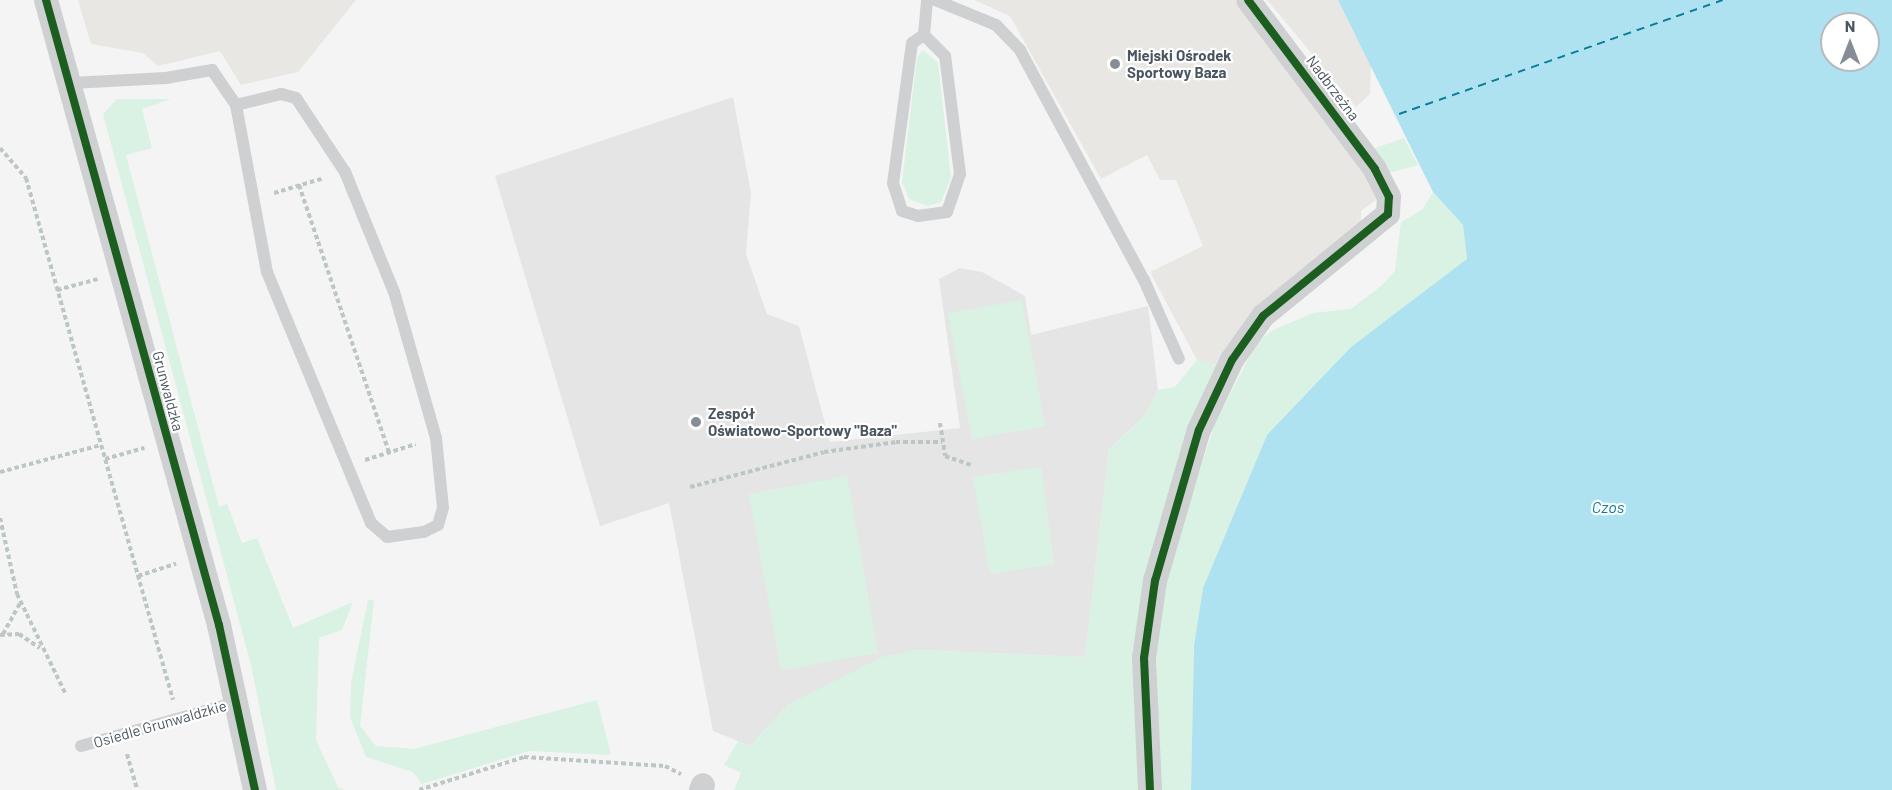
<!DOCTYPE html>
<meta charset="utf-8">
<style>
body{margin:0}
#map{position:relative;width:1892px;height:790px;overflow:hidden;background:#f4f4f4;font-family:Barlow,sans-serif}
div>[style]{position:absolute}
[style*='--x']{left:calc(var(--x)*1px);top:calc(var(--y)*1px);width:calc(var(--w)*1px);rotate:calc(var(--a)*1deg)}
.commercial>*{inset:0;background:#e8e7e3}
.education>*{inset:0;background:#e6e5e6}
.green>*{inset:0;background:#d9f2e3}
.water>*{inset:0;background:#aee2f0}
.ferry>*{height:1.5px;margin-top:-0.75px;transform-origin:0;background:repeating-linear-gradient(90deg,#0c7c9b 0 8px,transparent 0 14px)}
.path>*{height:4px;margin-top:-2px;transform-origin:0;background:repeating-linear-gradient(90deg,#bcc7c4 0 4.5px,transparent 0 7.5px)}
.lane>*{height:12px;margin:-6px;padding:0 6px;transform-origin:6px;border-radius:6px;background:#ced0d2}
.street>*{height:24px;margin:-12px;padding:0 12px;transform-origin:12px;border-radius:12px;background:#ced0d2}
.cycleway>*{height:8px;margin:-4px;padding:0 4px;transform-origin:4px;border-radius:4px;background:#1b5e20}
.dots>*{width:16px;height:16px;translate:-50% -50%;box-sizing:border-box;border:3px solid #fff;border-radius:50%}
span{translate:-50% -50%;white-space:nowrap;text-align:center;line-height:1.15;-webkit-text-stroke:4.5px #fff;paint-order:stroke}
.poi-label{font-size:15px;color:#4a5661;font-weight:700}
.left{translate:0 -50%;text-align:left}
.street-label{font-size:15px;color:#4a5661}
.water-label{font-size:16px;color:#0c7c9b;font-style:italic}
.north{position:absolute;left:1820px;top:12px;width:60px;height:60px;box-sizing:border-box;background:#fff;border:2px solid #b7bbc0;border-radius:50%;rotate:0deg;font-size:16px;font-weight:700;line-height:24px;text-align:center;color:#4a5661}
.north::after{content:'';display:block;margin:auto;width:21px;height:27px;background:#868d94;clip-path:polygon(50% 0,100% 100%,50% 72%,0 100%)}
</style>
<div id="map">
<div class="commercial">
<i style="clip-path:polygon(78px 0,356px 0,298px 72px,241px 85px,220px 51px,158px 66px,143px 53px,91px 44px)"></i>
<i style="clip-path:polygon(974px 0,1238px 0,1300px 76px,1380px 197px,1361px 211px,1361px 225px,1249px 316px,1221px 367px,1197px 360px,1150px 272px,1203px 246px,1176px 180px,1160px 180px,1147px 155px,1101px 179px,1010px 16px)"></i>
<i style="clip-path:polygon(1267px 0,1338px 0,1371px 63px,1370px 94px,1356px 107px)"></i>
</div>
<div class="education">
<i style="clip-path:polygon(733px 97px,751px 193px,746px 254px,767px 314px,799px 326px,830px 442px,960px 428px,939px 279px,960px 268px,982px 272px,1025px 296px,1031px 335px,1148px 306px,1158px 390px,1145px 415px,1109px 450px,1085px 657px,914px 650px,789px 704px,750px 746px,713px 731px,669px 503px,600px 526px,495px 176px)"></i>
</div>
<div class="green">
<i style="clip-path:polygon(923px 50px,938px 63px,951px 178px,941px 202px,928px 206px,909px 199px,902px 182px,917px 58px)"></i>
<i style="clip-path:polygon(117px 99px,171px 99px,142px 109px,152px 148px,126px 155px,219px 507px,227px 504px,242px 543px,257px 538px,293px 628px,353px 602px,342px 630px,319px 638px,316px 740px,338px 787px,345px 790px,276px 790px,251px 665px,103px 114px)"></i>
<i style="clip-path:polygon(1404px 138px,1418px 165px,1389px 173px,1373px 149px)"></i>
<i style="clip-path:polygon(1433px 192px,1463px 225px,1467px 260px,1351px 347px,1267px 435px,1203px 588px,1194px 647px,1191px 790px,1159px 790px,1156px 640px,1170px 564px,1215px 423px,1256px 344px,1273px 330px,1313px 313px,1351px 309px,1381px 286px,1395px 271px,1401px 222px,1422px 210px)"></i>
<i style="clip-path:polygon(1022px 300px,1045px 426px,972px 439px,948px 313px)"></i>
<i style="clip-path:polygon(1197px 360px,1221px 367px,1157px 529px,1143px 586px,1140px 790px,734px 790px,741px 773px,724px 765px,738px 741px,750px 746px,789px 704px,882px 657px,915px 650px,1085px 657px,1109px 450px,1145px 415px,1158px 390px,1175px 387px)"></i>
<i style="clip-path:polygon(1041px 467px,1054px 564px,990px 574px,973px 477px)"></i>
<i style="clip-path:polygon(847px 476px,878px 653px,781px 670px,749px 494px)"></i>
<i style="clip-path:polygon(368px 600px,374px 600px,360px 726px,376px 746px,414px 749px,597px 700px,611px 755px,529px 751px,422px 784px,413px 772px,366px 757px,350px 717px,351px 683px)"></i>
</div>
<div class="water">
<i style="clip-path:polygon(evenodd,1338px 0,1892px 0,1892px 790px,1191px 790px,1194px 646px,1203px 588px,1267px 435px,1351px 347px,1467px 259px,1463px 225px,1433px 192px,1338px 0,1832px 24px,1868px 24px,1868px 60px,1832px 60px,1832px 24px)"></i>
</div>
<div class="ferry">
<i style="--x:1399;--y:114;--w:343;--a:-19.4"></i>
</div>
<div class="path">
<i style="--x:0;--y:148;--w:40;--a:49"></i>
<i style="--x:26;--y:178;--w:542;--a:74.27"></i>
<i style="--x:299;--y:185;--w:283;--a:71.4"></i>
<i style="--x:274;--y:193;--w:52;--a:-16.7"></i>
<i style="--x:57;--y:290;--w:42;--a:-15"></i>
<i style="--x:940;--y:423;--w:33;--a:81"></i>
<i style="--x:945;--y:456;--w:28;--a:19"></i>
<i style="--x:105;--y:459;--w:41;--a:-15.8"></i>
<i style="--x:365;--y:460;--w:53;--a:-17.4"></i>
<i style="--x:0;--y:472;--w:105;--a:-15"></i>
<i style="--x:690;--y:487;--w:138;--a:-14.6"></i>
<i style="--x:824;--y:452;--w:73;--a:-7.9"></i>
<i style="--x:896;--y:442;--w:46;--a:0"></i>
<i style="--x:0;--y:518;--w:78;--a:77.4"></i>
<i style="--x:17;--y:594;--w:110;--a:64.1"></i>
<i style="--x:138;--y:576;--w:40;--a:-18"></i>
<i style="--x:3;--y:634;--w:35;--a:-61"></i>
<i style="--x:0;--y:635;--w:19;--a:-3"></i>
<i style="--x:19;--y:634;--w:25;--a:34"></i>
<i style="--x:127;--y:754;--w:37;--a:74"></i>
<i style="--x:419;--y:790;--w:110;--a:-17.4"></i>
<i style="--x:524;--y:757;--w:141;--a:3.7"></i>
<i style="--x:665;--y:766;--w:18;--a:27"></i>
</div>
<div class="lane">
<i style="--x:935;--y:0;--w:66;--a:22.3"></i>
<i style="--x:996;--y:25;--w:35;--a:46"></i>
<i style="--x:1020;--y:50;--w:261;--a:61.7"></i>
<i style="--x:1144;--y:280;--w:86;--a:66.1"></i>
<i style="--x:924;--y:35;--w:14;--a:146"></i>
<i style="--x:912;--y:43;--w:141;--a:97.7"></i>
<i style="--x:893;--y:183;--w:29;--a:72"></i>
<i style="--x:902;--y:211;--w:17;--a:17"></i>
<i style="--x:918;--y:216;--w:29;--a:-8"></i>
<i style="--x:947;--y:212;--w:40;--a:-71.1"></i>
<i style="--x:960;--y:174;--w:119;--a:-97.2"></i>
<i style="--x:945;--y:56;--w:30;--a:-135"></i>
<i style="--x:924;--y:35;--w:35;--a:-85"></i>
<i style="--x:71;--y:83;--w:95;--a:-3"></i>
<i style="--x:166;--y:78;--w:47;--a:-9.9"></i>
<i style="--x:212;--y:70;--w:42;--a:55.6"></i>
<i style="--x:236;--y:105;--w:170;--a:79.5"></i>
<i style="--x:267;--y:272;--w:272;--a:67.5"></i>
<i style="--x:371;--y:523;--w:21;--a:41"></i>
<i style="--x:387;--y:537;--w:37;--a:-8"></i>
<i style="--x:424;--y:532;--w:16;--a:-27"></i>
<i style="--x:438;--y:525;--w:18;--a:-74"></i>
<i style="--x:443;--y:508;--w:70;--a:-95.7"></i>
<i style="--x:436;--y:438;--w:152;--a:-106"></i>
<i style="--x:394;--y:292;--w:130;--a:-112.2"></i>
<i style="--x:345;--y:172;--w:89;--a:-123.5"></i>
<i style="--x:296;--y:98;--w:16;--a:-165"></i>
<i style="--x:281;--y:94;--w:46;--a:166.3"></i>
<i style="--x:81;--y:746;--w:163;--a:-15.7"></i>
</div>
<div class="street">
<i style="--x:46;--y:0;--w:649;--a:74.53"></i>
<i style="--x:219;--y:625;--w:169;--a:77.7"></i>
<i style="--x:701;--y:790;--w:5;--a:-68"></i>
<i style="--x:1150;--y:790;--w:132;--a:-92.6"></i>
<i style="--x:1144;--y:658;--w:78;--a:-81.9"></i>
<i style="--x:1155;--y:581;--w:157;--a:-73.8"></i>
<i style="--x:1199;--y:430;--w:77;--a:-64.8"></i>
<i style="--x:1232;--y:360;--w:54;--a:-54.8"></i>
<i style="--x:1263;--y:316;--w:161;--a:-39.2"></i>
<i style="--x:1388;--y:214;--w:17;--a:-87"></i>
<i style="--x:1389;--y:197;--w:31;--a:-117"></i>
<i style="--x:1375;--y:169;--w:211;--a:-126.9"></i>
</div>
<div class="cycleway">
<i style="--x:46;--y:0;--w:649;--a:74.53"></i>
<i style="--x:219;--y:625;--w:169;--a:77.7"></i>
<i style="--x:1150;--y:790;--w:132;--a:-92.6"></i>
<i style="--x:1144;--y:658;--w:78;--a:-81.9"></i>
<i style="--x:1155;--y:581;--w:157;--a:-73.8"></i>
<i style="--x:1199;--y:430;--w:77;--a:-64.8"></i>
<i style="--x:1232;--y:360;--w:54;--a:-54.8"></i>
<i style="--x:1263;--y:316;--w:161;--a:-39.2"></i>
<i style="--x:1388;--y:214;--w:17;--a:-87"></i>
<i style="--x:1389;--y:197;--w:31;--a:-117"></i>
<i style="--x:1375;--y:169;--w:211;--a:-126.9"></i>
</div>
<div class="dots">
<i style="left:1115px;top:64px;background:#868d94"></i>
<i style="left:696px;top:422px;background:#868d94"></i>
</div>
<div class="poi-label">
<span class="left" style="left:1127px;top:64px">Miejski Ośrodek<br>Sportowy Baza</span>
<span class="left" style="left:708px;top:422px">Zespół<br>Oświatowo-Sportowy "Baza"</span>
</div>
<div class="street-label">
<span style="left:1333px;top:88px;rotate:53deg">Nadbrzeżna</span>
<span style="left:168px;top:391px;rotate:75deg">Grunwaldzka</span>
<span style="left:160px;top:724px;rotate:-16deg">Osiedle Grunwaldzkie</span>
</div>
<div class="water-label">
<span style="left:1608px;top:507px">Czos</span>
</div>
<div class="north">N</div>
</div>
